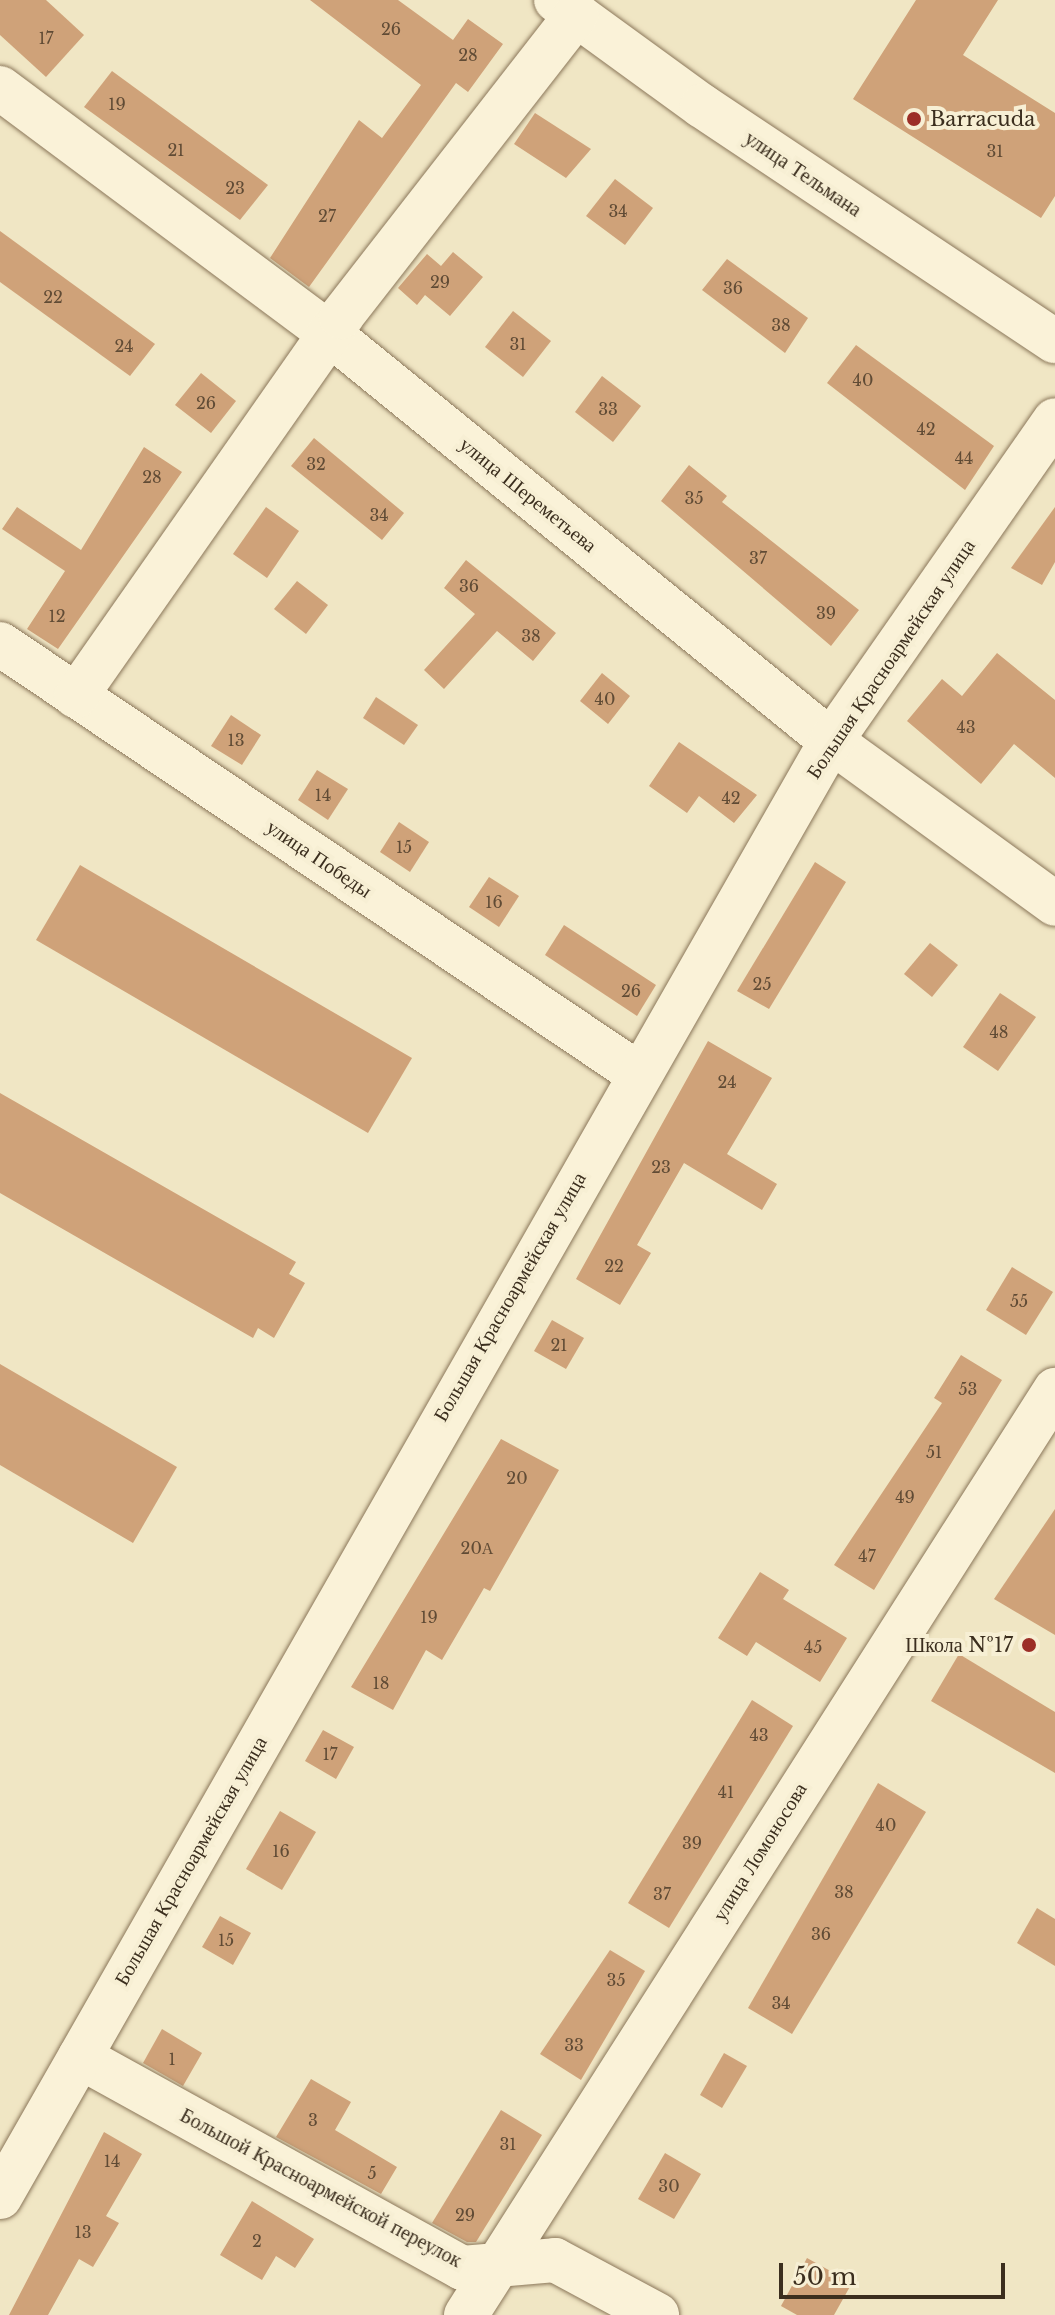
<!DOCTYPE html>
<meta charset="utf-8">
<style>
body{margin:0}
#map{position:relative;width:1055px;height:2315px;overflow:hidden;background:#f0e6c4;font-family:"Libre Baskerville",serif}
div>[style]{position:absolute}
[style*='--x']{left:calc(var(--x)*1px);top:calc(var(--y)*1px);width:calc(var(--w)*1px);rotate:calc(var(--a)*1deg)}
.building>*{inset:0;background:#cfa279}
.roads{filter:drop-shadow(0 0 2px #8b775a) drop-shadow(0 0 2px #8b775a)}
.minor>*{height:44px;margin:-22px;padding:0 22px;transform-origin:22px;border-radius:22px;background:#faf2d8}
.dots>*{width:22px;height:22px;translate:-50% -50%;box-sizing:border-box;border:4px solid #f7efd4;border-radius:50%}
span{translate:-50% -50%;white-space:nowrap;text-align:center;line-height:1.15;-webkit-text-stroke:8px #f7efd4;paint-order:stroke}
.number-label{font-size:16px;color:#604b35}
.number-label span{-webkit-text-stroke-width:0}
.poi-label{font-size:20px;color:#3b2e1e}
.left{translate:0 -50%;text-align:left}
.right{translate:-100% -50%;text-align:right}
.street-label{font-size:20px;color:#3b2e1e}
.scale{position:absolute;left:779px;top:2263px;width:226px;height:36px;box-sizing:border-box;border:4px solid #3b2e1e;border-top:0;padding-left:10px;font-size:24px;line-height:28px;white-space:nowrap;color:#3b2e1e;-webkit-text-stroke:6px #f7efd4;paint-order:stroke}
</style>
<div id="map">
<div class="building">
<i style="clip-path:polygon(0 0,46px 0,84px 35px,46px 77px,0 35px)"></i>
<i style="clip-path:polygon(310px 0,398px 0,453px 40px,468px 19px,503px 44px,468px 92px,456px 83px,309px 287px,270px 258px,359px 120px,382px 138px,421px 85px)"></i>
<i style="clip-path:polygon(916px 0,998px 0,963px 55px,1055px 113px,1055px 196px,1041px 218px,853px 99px)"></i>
<i style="clip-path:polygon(112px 71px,268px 185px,240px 220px,84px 107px)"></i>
<i style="clip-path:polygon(535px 113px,591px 149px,566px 178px,514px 144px)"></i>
<i style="clip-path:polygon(615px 179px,653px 208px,625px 245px,586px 216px)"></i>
<i style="clip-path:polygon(0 231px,155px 344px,130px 376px,0 282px)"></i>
<i style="clip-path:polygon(453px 252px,483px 277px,450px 316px,425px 295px,417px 305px,398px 288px,427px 254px,441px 266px)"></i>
<i style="clip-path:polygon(727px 259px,808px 318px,785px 353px,702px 290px)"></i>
<i style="clip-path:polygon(513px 311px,551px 341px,523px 377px,485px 347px)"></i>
<i style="clip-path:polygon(856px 345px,994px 446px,965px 490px,827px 383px)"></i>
<i style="clip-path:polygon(201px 373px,236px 401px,211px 433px,175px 405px)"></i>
<i style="clip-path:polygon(602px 376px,641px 406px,613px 442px,575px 412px)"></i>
<i style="clip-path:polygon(314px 438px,404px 513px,382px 540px,291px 466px)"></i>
<i style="clip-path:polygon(144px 447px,182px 472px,58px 649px,27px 629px,65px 571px,2px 529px,17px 507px,81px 550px)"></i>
<i style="clip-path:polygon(689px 465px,727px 496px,722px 502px,859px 610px,831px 646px,661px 501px)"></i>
<i style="clip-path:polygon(266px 507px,299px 531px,267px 578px,233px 554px)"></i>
<i style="clip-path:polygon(1055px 507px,1055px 562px,1042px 585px,1011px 568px)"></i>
<i style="clip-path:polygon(466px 560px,556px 633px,533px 661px,497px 631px,444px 689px,424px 670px,475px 614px,444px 588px)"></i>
<i style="clip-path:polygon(297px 581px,328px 605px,306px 634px,274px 609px)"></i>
<i style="clip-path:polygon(997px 653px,1055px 700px,1055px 778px,1014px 744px,981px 784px,907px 721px,942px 679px,962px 696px)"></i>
<i style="clip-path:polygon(602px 673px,630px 696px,608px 724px,580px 701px)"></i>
<i style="clip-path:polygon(376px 697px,418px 725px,404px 745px,363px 718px)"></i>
<i style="clip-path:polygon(231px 715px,261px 735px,242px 765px,211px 746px)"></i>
<i style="clip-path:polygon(679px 742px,757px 795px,734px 823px,699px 796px,687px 813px,649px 786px)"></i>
<i style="clip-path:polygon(317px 770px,348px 789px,328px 820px,298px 800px)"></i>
<i style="clip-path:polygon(399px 822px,429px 842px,410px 872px,380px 852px)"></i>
<i style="clip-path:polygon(815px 862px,846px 882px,769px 1009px,737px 991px)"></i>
<i style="clip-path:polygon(80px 865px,412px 1058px,368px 1133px,36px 940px)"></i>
<i style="clip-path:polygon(489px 877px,519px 896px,499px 927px,469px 907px)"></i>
<i style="clip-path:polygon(564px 925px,656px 985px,637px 1016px,545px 955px)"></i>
<i style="clip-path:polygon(930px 943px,958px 965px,932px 997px,904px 974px)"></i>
<i style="clip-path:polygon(1000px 993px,1036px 1017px,998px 1071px,963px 1047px)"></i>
<i style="clip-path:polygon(708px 1041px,772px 1078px,727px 1154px,777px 1184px,762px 1210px,684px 1163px,637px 1245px,651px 1253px,620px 1305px,576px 1279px)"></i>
<i style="clip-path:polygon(0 1093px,296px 1262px,289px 1274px,305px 1283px,274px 1338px,258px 1328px,253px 1338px,0 1193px)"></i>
<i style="clip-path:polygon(1012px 1267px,1053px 1292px,1026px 1335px,986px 1310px)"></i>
<i style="clip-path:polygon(552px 1320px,584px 1338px,566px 1369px,534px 1351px)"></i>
<i style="clip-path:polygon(961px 1355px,1002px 1380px,874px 1590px,834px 1565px,942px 1403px,934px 1398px)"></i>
<i style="clip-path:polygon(0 1364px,177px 1467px,133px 1543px,0 1465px)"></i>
<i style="clip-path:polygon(501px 1439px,559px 1470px,490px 1591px,484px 1588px,442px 1660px,426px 1650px,393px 1710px,351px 1687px)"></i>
<i style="clip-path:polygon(1055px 1509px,1055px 1635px,994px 1599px)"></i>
<i style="clip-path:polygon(760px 1572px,789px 1590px,783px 1599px,847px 1638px,820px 1682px,756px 1642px,747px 1656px,718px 1638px)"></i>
<i style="clip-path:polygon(959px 1654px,1055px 1712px,1055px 1773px,931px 1701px)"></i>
<i style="clip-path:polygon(752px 1700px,793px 1726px,669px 1928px,628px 1903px)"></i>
<i style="clip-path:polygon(323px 1730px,354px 1747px,336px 1779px,305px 1761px)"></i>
<i style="clip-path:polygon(878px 1783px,926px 1812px,792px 2034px,748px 2008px)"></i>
<i style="clip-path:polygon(280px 1811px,316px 1832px,282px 1890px,246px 1869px)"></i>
<i style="clip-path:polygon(1037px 1908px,1055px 1919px,1055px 1966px,1017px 1943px)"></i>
<i style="clip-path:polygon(220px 1916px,251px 1933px,233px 1965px,202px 1947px)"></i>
<i style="clip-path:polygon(610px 1950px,645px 1971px,581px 2080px,540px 2054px)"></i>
<i style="clip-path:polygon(162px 2029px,202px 2053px,183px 2086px,143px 2063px)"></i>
<i style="clip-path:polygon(724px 2053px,747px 2066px,722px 2108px,700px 2095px)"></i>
<i style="clip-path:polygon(311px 2079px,351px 2102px,335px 2130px,397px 2167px,381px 2194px,276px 2137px)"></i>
<i style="clip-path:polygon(501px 2110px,542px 2135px,476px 2242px,467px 2242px,432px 2223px)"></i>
<i style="clip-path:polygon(104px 2132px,142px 2154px,106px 2216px,119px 2223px,93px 2267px,79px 2259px,48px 2315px,9px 2315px)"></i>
<i style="clip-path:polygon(665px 2153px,701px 2174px,674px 2219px,638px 2199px)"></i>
<i style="clip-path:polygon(252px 2201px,314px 2239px,295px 2268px,276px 2256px,262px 2280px,220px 2255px)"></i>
<i style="clip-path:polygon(807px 2258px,852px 2283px,834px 2315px,797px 2315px,781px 2306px)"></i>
</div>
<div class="roads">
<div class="minor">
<i style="--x:556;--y:0;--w:180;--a:36"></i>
<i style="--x:702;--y:106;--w:424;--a:33.7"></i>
<i style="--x:0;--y:88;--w:413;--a:36.7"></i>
<i style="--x:331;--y:335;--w:644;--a:39.08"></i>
<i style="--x:831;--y:741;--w:277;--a:36"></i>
<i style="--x:0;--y:644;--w:768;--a:33.96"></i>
<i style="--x:76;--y:696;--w:462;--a:-55"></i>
<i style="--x:341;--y:317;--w:384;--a:-52.1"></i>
<i style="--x:80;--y:2057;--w:436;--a:28.9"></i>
<i style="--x:462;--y:2268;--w:93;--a:-4.9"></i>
<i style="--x:555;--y:2260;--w:116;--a:28.3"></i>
<i style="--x:0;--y:2197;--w:1676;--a:-60.28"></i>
<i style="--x:831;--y:741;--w:391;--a:-55.1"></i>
<i style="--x:466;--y:2315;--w:1097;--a:-57.51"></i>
</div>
</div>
<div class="dots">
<i style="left:914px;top:119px;background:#9c2e27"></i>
<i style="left:1029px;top:1645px;background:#9c2e27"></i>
</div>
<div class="number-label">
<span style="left:391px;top:29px">26</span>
<span style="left:46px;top:38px">17</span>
<span style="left:468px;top:55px">28</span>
<span style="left:117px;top:104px">19</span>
<span style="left:176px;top:150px">21</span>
<span style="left:995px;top:151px">31</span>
<span style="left:235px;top:188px">23</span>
<span style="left:618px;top:211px">34</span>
<span style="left:327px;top:216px">27</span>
<span style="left:440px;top:282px">29</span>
<span style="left:733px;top:288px">36</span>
<span style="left:53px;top:297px">22</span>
<span style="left:781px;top:325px">38</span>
<span style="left:518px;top:344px">31</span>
<span style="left:124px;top:346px">24</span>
<span style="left:863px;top:380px">40</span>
<span style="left:206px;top:403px">26</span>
<span style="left:608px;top:409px">33</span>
<span style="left:926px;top:429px">42</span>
<span style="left:964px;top:458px">44</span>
<span style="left:316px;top:464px">32</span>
<span style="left:152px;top:477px">28</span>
<span style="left:694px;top:498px">35</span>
<span style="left:379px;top:515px">34</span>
<span style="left:758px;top:558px">37</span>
<span style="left:469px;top:586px">36</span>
<span style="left:826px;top:613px">39</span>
<span style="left:57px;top:616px">12</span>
<span style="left:531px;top:636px">38</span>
<span style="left:605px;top:699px">40</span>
<span style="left:966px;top:727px">43</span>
<span style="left:236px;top:740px">13</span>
<span style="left:323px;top:795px">14</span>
<span style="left:731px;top:798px">42</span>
<span style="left:404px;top:847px">15</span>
<span style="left:494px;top:902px">16</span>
<span style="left:762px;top:984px">25</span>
<span style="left:631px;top:991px">26</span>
<span style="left:999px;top:1032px">48</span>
<span style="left:727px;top:1082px">24</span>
<span style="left:661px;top:1167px">23</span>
<span style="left:614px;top:1266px">22</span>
<span style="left:1019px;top:1301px">55</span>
<span style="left:559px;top:1345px">21</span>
<span style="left:968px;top:1389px">53</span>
<span style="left:934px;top:1452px">51</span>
<span style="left:517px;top:1478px">20</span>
<span style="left:905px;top:1497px">49</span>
<span style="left:477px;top:1548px">20А</span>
<span style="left:867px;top:1556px">47</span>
<span style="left:429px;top:1617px">19</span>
<span style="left:813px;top:1647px">45</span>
<span style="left:381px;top:1683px">18</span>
<span style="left:759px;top:1735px">43</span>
<span style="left:330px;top:1754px">17</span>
<span style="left:726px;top:1792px">41</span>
<span style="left:886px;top:1825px">40</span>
<span style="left:692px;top:1843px">39</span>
<span style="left:281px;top:1851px">16</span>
<span style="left:844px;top:1892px">38</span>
<span style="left:662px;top:1894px">37</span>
<span style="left:821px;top:1934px">36</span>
<span style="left:226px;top:1940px">15</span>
<span style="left:616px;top:1980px">35</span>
<span style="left:781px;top:2003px">34</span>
<span style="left:574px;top:2045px">33</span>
<span style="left:172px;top:2059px">1</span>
<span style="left:313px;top:2120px">3</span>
<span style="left:508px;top:2144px">31</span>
<span style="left:112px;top:2161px">14</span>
<span style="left:372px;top:2173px">5</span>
<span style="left:669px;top:2186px">30</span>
<span style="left:465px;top:2215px">29</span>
<span style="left:83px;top:2232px">13</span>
<span style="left:257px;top:2241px">2</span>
</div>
<div class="poi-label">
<span class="left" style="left:930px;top:119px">Barracuda</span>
<span class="right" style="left:1013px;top:1645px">Школа №17</span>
</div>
<div class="street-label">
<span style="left:803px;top:174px;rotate:34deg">улица Тельмана</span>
<span style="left:528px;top:495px;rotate:39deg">улица Шереметьева</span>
<span style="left:891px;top:659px;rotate:-56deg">Большая Красноармейская улица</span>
<span style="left:319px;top:859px;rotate:34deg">улица Победы</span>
<span style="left:510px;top:1297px;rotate:-60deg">Большая Красноармейская улица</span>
<span style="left:760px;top:1852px;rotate:-58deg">улица Ломоносова</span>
<span style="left:191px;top:1861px;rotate:-60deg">Большая Красноармейская улица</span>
<span style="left:321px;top:2188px;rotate:28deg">Большой Красноармейской переулок</span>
</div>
<div class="scale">50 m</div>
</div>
